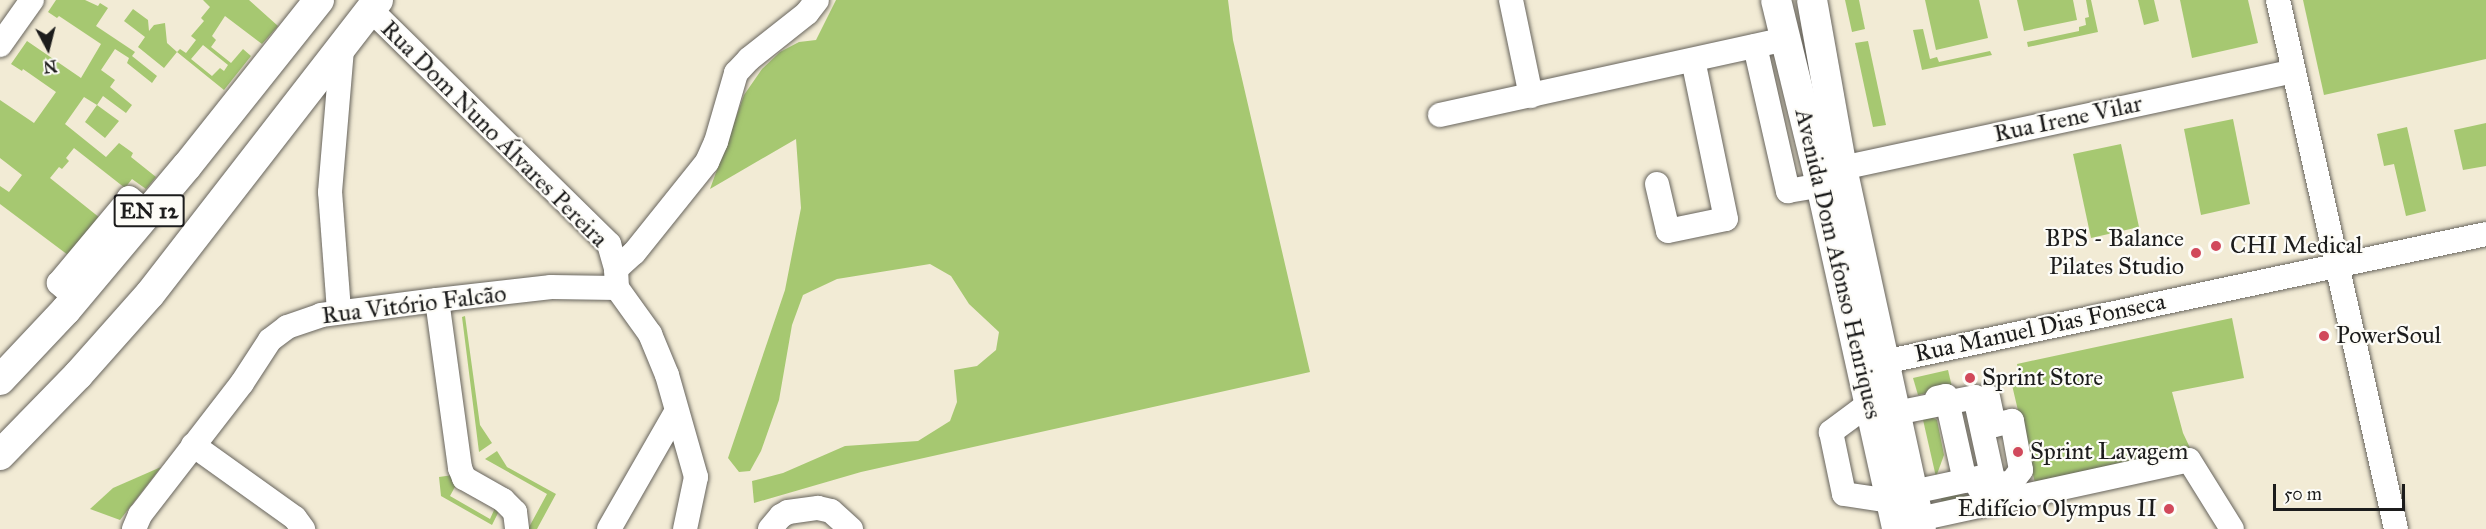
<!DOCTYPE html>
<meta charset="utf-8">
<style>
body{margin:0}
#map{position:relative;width:2486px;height:529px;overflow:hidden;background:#f2ebd5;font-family:"IM FELL Great Primer",serif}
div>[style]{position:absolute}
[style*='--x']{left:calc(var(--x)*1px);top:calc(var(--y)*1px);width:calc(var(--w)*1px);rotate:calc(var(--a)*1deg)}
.green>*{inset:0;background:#a6c871}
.roads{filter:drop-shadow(0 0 2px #67645d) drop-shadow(0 0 2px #67645d)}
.minor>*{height:24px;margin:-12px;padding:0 12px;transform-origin:12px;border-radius:12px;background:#fff}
.major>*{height:30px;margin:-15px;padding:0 15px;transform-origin:15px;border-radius:15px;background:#fff}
.dots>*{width:16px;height:16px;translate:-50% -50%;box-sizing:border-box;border:3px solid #fdfcf7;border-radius:50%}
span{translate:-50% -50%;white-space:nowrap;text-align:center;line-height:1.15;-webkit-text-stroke:4.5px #fdfcf7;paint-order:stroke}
.shield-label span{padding:2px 4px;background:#fdfcf7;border:2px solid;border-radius:4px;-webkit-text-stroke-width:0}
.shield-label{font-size:22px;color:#1c1c1c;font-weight:700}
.street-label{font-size:24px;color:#1c1c1c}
.poi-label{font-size:24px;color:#1c1c1c}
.right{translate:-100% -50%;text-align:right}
.left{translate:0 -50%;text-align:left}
.north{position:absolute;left:18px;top:18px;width:60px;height:60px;-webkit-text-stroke:4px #fdfcf7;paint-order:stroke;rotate:173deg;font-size:16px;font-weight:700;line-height:24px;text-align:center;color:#1c1c1c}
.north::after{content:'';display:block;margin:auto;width:21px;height:27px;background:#1c1c1c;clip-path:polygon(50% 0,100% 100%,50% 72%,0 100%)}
.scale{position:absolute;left:2273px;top:484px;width:132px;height:27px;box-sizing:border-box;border:3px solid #1c1c1c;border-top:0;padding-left:8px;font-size:18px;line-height:21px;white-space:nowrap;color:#1c1c1c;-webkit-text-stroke:4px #fdfcf7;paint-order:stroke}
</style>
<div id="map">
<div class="green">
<i style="clip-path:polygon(56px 0,85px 0,98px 6px,100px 3px,108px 8px,96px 26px,135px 52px,132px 56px,157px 76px,152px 83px,127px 63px,129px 58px,115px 49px,101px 70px,115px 80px,110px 87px,132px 105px,126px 113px,103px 96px,97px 105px,119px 121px,105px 138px,85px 122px,97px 105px,84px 97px,65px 124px,106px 157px,119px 143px,133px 153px,131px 157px,156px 177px,146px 189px,132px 179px,125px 188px,74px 148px,66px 158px,69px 161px,62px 169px,59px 167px,50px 178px,100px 218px,68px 255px,0 204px,0 186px,9px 192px,22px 175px,0 158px,0 100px,34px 123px,56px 92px,23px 69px,22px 71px,11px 64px,27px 41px,81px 78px,101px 44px,59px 16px,57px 18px,48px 12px)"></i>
<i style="clip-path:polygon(evenodd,203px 0,249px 0,278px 26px,262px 44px,225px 16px,212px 36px,216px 40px,211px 47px,231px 63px,243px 49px,251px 56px,224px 90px,177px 52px,164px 68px,138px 47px,145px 37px,124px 21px,133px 9px,148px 20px,149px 31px,154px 25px,165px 23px,167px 43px,177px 52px,180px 49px,186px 53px,196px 40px,191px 36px,204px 21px,201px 18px,210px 7px,203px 0,203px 45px,228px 65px,224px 71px,220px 68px,212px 76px,191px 59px,203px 45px)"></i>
<i style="clip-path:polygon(836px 0,1228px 0,1233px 40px,1310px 372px,861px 472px,754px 503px,752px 481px,783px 473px,845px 446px,918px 441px,950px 421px,957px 402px,954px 370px,977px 366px,996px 350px,999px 332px,969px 304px,951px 276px,930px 264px,837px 279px,803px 295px,792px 325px,779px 400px,761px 451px,750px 471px,739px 472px,728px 458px,785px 290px,801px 208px,796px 139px,710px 189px,744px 95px,762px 69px,780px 52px,799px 42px,816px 40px)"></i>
<i style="clip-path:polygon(1845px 0,1859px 0,1865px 29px,1852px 32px)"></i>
<i style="clip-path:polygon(1925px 0,1979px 0,1988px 38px,1936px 50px)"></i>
<i style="clip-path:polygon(2017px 0,2073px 0,2077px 20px,2024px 31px)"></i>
<i style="clip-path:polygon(2086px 0,2091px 0,2098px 32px,2028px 47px,2027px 42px,2079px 31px,2079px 27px,2086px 25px,2085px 18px,2089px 17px)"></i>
<i style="clip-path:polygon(2138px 0,2154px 0,2159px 21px,2144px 25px)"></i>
<i style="clip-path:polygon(2180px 0,2248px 0,2258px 43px,2192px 58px)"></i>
<i style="clip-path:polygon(2303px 0,2486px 0,2486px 59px,2324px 95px)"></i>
<i style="clip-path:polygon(1923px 29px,1930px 59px,1937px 57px,1939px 62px,1990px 51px,1992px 55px,1922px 70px,1913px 30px)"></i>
<i style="clip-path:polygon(1868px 41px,1886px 125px,1873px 127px,1855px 43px)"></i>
<i style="clip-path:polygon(2233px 119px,2250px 204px,2201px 215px,2184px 129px)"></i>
<i style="clip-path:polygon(2486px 123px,2486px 166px,2463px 170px,2454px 130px)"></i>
<i style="clip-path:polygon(2407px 127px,2426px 211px,2406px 216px,2394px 164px,2384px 166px,2377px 134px)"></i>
<i style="clip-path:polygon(2121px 144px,2139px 227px,2091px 238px,2073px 154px)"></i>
<i style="clip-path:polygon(465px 316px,480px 425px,492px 443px,479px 452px,462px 317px)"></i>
<i style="clip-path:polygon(2232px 318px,2244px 378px,2172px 392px,2183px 433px,2192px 452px,1943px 506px,1940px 496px,1976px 494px,2035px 483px,2012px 385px,2021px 382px,2017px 364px)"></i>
<i style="clip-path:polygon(1948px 370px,1952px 387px,1918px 395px,1913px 378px)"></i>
<i style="clip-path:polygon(1921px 411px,1937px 420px,1944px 455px,1936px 477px)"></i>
<i style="clip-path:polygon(497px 451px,507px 467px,556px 494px,537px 529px,528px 529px,547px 494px,485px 459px)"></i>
<i style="clip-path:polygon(161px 467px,120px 520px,90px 509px,113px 488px)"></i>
<i style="clip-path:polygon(453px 475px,457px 483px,450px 496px,490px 519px,495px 508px,499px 511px,492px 525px,441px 496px,439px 477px)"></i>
</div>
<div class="roads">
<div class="minor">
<i style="--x:1511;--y:0;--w:98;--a:78.2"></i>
<i style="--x:2278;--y:0;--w:542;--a:77.43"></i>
<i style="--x:371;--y:10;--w:334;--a:44.5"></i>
<i style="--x:609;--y:244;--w:26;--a:74"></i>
<i style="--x:616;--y:269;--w:19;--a:87"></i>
<i style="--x:617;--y:288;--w:57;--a:54.3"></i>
<i style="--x:650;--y:334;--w:44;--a:67.5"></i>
<i style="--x:667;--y:375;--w:106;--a:74.1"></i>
<i style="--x:696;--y:477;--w:53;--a:101.9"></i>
<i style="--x:0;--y:45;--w:55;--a:-54.6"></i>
<i style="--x:1755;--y:46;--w:149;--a:77.2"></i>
<i style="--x:1788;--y:191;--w:34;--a:-10"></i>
<i style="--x:1440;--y:115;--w:355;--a:-12.4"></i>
<i style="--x:1842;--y:168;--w:462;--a:-12.1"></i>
<i style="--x:1657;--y:184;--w:48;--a:76.8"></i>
<i style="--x:1668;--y:231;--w:59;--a:-11.7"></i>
<i style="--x:1726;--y:219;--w:162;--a:-101.7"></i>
<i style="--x:616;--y:269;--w:24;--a:-42"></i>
<i style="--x:634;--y:253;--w:117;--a:-51.3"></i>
<i style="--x:707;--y:162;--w:22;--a:-66"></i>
<i style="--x:716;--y:142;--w:72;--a:-73.8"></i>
<i style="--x:736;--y:73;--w:19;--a:-47"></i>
<i style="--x:749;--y:59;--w:74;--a:-38.4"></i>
<i style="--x:807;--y:13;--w:16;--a:-52"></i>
<i style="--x:76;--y:298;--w:23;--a:-139"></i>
<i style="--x:59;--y:283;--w:103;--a:-50.1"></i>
<i style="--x:125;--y:204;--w:7;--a:-56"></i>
<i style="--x:129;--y:198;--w:23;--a:40"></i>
<i style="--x:437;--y:300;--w:170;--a:82.2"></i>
<i style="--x:460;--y:468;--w:11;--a:68"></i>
<i style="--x:464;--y:478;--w:45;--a:29.4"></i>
<i style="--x:503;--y:500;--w:17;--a:45"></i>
<i style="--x:515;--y:512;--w:17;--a:83"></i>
<i style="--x:339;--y:311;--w:119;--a:-94.3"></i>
<i style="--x:330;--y:192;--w:144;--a:-85.2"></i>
<i style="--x:1884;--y:362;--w:615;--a:-12"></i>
<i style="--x:1937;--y:398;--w:9;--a:-13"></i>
<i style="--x:1946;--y:396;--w:87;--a:77.4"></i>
<i style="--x:1870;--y:403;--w:49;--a:143.4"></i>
<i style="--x:1831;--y:432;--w:63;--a:78.2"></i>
<i style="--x:1844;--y:494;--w:48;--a:8.5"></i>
<i style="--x:1896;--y:413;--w:81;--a:-11.4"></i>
<i style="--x:1975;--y:397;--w:80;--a:77.7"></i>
<i style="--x:1992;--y:475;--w:81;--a:167.9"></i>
<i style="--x:193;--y:445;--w:125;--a:35.6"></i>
<i style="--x:295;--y:518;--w:14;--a:54"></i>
<i style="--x:1979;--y:488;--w:34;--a:-10"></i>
<i style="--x:2012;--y:482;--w:15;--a:-53"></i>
<i style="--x:2021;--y:470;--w:50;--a:-100.4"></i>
<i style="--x:2012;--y:421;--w:18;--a:167"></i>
<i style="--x:1994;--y:425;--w:29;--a:-102"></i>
<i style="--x:1919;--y:519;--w:276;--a:-12.3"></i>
<i style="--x:2189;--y:460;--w:81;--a:58.1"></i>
<i style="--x:134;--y:529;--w:15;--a:-67"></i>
<i style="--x:140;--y:515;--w:167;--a:-52.3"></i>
<i style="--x:242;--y:383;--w:51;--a:-56.9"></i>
<i style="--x:270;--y:340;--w:21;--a:-37"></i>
<i style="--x:287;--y:327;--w:36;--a:-19"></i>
<i style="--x:321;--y:315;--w:117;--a:-7.4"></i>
<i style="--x:437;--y:300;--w:115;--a:-6.5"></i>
<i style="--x:551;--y:287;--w:66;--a:0.9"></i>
<i style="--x:609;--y:529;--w:135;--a:-60.2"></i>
<i style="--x:770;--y:529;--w:17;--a:-50"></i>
<i style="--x:781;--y:516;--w:8;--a:-30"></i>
<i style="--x:788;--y:512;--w:30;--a:-8"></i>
<i style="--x:818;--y:508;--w:13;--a:13"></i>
<i style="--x:831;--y:511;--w:27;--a:42"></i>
</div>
<div class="major">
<i style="--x:1776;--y:0;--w:190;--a:76.3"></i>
<i style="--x:1821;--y:185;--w:352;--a:77.5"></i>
<i style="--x:1812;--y:0;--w:171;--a:79.9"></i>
<i style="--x:1842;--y:168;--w:370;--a:77.7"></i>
<i style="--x:0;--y:380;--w:96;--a:-46.7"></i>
<i style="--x:66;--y:310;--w:188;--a:-50"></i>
<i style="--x:187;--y:166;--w:212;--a:-51.5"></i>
<i style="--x:0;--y:455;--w:112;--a:-45.7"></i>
<i style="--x:78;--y:375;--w:108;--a:-48.4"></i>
<i style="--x:150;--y:294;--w:372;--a:-52.2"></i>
</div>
</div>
<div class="dots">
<i style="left:2216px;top:246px;background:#d1495b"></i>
<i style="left:2196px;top:253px;background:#d1495b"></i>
<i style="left:2324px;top:336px;background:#d1495b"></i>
<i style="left:1970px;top:378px;background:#d1495b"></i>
<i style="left:2018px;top:452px;background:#d1495b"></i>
<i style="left:2169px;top:509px;background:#d1495b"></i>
</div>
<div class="shield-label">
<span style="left:149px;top:211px">EN 12</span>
</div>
<div class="street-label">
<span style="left:2068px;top:119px;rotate:-12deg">Rua Irene Vilar</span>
<span style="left:494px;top:134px;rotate:45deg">Rua Dom Nuno Álvares Pereira</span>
<span style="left:1838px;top:264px;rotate:77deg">Avenida Dom Afonso Henriques</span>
<span style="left:414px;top:305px;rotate:-7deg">Rua Vitório Falcão</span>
<span style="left:2040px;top:328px;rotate:-12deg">Rua Manuel Dias Fonseca</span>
</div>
<div class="poi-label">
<span class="right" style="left:2184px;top:253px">BPS - Balance<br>Pilates Studio</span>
<span class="left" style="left:2230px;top:246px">CHI Medical</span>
<span class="left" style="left:2336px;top:336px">PowerSoul</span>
<span class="left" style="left:1982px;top:378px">Sprint Store</span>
<span class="left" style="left:2030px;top:452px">Sprint Lavagem</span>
<span class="right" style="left:2157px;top:509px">Edifício Olympus II</span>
</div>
<div class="north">N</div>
<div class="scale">50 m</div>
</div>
